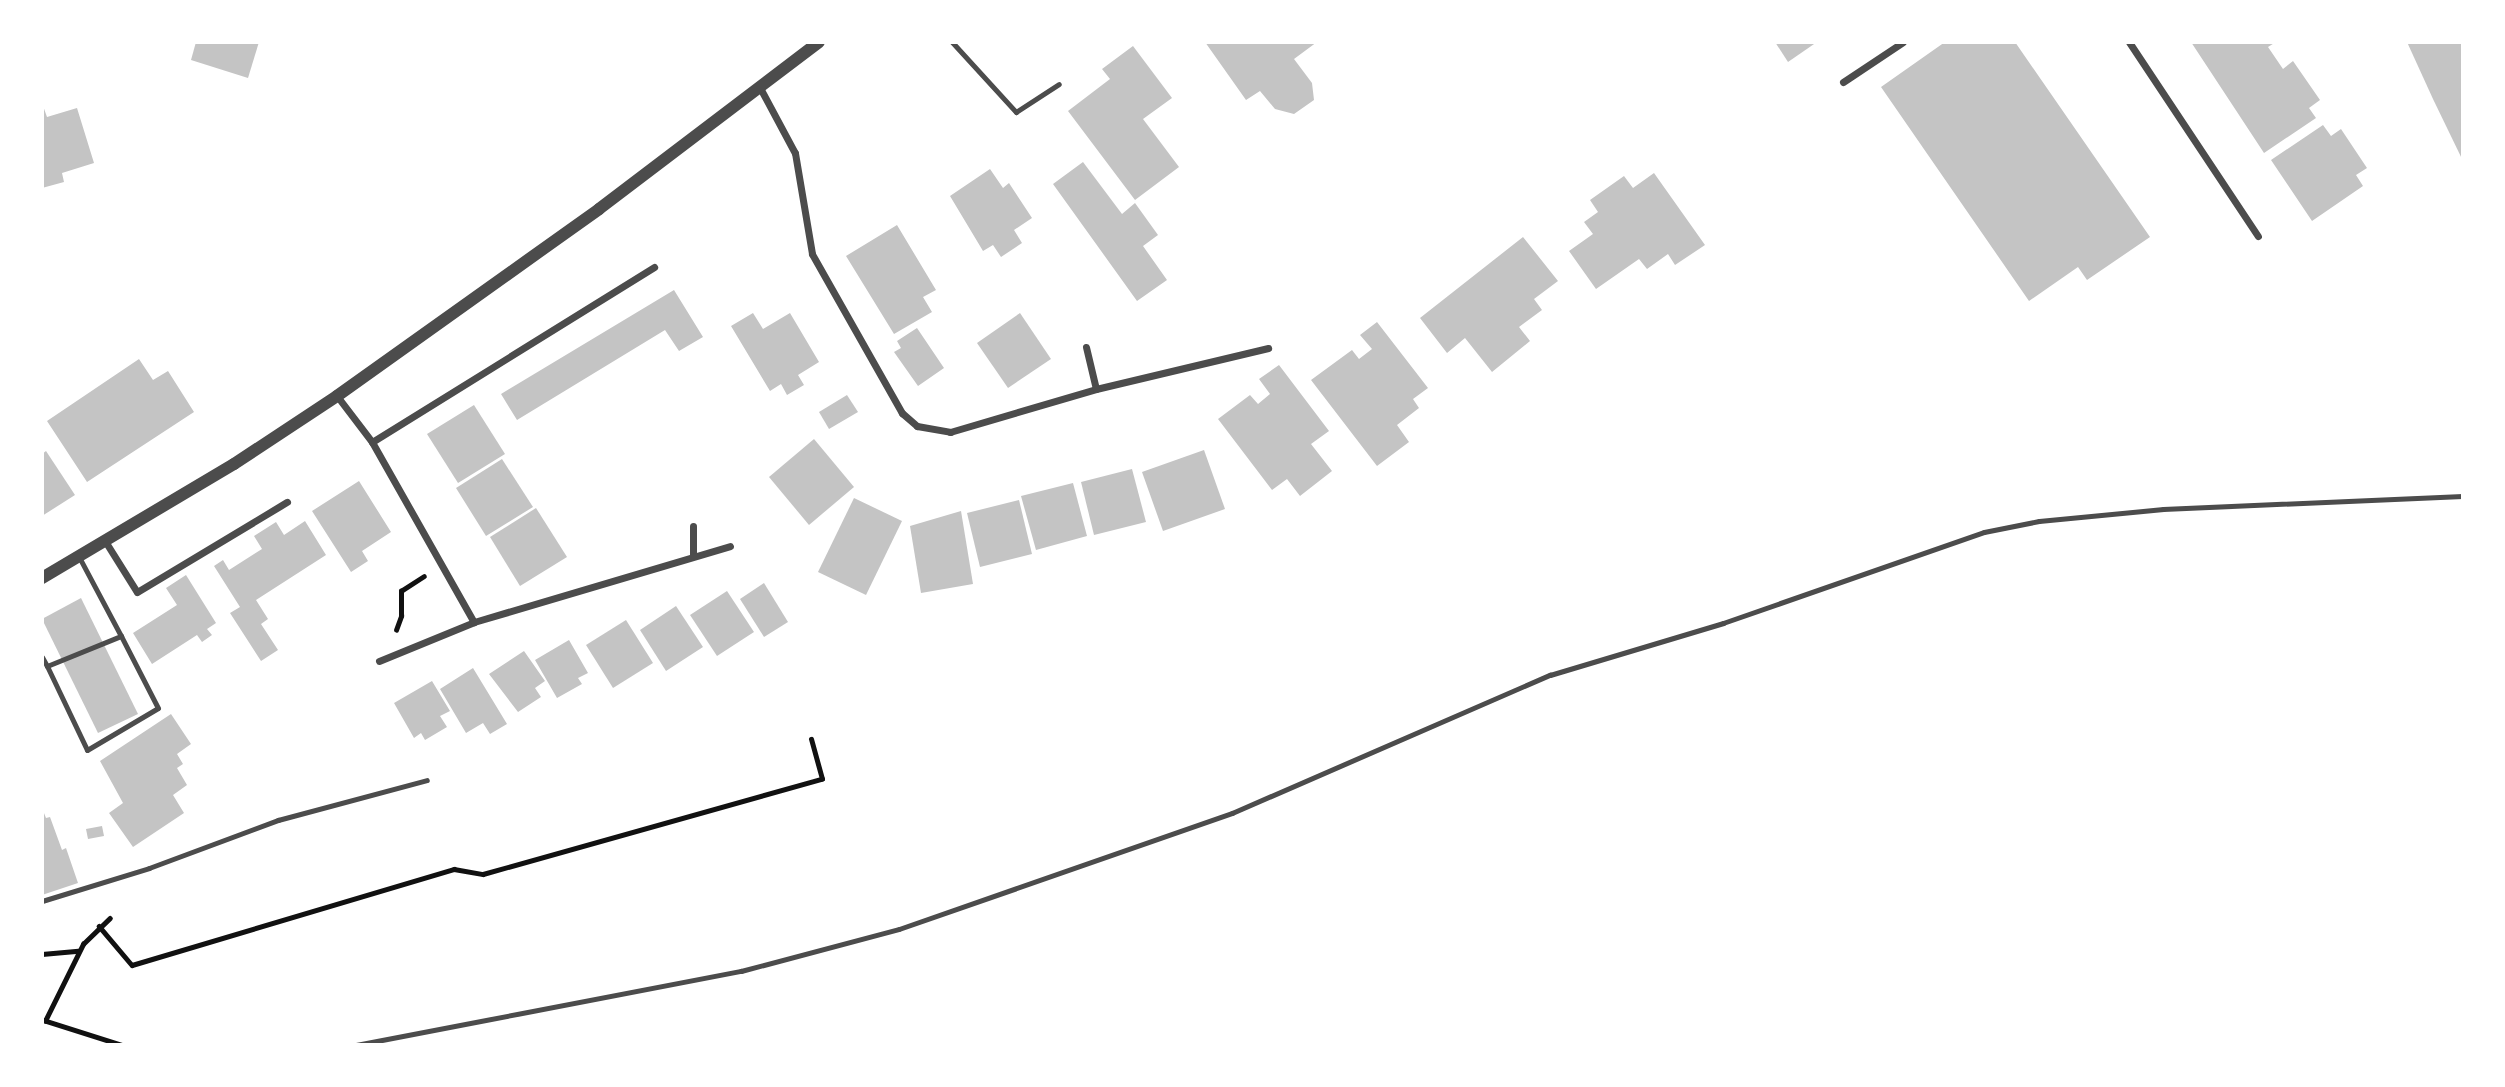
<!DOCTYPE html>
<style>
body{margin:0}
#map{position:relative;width:2505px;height:1087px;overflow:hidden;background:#fff;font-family:Barlow,sans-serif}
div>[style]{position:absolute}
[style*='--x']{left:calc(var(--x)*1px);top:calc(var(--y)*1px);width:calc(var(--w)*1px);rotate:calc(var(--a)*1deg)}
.building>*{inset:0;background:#c4c4c4}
.path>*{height:4.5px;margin:-2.25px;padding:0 2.25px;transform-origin:2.25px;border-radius:2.25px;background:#111}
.service>*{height:5px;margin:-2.5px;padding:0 2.5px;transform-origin:2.5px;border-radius:2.5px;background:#4c4c4c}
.minor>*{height:7px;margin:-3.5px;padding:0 3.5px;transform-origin:3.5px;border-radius:3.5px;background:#4c4c4c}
.tertiary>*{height:12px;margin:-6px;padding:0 6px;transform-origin:6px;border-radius:6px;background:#4c4c4c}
span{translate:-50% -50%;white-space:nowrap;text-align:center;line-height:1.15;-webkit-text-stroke:7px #fff;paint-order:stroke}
.frame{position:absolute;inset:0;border:44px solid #fff;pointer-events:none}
</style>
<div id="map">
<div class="building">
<i style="clip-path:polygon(196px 42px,259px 42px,248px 78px,191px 60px)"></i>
<i style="clip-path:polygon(1205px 42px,1317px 42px,1294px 59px,1312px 83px,1314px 100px,1294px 114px,1275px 109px,1260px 91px,1246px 100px)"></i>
<i style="clip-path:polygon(1775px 42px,1817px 42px,1788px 62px)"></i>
<i style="clip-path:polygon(1945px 42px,2015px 42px,2150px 237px,2087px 280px,2078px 267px,2029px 301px,1881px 87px)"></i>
<i style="clip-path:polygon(2191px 42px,2276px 42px,2268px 47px,2283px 69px,2293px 61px,2320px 100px,2309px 108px,2316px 118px,2264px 153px)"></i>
<i style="clip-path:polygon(2407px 42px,2463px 42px,2463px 161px,2433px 99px)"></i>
<i style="clip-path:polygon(1133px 46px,1172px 98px,1143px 119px,1179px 167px,1135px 200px,1068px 111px,1110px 79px,1102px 69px)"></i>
<i style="clip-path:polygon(42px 103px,47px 117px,77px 108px,94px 163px,62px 173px,64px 182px,42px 188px)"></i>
<i style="clip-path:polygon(2323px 125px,2331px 136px,2341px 129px,2367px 168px,2356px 175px,2363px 186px,2312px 221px,2271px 160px)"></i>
<i style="clip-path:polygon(1083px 162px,1122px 214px,1135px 203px,1158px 235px,1143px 246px,1167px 280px,1137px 301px,1053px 184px)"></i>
<i style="clip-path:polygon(990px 169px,1003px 188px,1009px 183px,1032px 218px,1014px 230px,1022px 243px,1001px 257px,993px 245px,983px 251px,950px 196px)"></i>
<i style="clip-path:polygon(1654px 173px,1705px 245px,1675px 265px,1668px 254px,1647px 269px,1639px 259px,1596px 289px,1569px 251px,1593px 234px,1584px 222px,1598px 212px,1590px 200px,1624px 176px,1633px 188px)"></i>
<i style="clip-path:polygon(897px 225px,936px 290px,923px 297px,932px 312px,894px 334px,846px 256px)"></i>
<i style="clip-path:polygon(1523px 237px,1558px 281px,1534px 299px,1542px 310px,1519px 327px,1530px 341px,1492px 372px,1465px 338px,1447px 353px,1420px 318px)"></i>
<i style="clip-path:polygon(674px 290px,703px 337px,679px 351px,665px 330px,517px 420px,501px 394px)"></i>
<i style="clip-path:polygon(753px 313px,763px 329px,790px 313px,819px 362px,798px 375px,804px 385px,787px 395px,781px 384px,770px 391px,731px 326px)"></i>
<i style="clip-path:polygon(1020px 313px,1051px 359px,1008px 388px,977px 343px)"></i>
<i style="clip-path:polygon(1377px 322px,1428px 388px,1413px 399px,1419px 408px,1397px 425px,1409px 442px,1377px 466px,1311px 380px,1352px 350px,1359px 359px,1372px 349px,1360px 335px)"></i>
<i style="clip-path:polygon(917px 328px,944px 368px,918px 386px,894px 352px,901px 348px,897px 341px)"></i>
<i style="clip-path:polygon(139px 359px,153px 380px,168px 371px,194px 412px,87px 482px,47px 421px)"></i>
<i style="clip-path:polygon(1279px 365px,1329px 431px,1311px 444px,1332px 471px,1300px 496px,1287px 479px,1272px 490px,1218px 419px,1250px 395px,1258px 404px,1270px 394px,1259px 379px)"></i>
<i style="clip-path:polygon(847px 395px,858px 412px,829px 429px,819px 412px)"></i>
<i style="clip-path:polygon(474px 405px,505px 454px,458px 483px,427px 434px)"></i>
<i style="clip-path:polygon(814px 439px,854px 487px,809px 525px,769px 477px)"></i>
<i style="clip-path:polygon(1204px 450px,1225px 509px,1163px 531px,1142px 472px)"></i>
<i style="clip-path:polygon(46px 451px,75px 495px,42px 516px,42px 454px)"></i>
<i style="clip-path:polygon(502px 459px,533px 507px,486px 536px,456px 488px)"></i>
<i style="clip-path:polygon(1132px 469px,1146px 522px,1094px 535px,1081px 482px)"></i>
<i style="clip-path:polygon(359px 481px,391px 532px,362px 551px,368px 561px,351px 572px,312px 511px)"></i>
<i style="clip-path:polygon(1073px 483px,1087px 536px,1036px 550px,1021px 496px)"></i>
<i style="clip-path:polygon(854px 498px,902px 521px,866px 595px,818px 572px)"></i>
<i style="clip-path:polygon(1019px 500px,1032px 554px,980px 567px,967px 513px)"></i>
<i style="clip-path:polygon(536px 508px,567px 557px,520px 586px,490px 537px)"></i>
<i style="clip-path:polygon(961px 511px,973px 584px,921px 593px,910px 526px)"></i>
<i style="clip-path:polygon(305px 521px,326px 555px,256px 600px,268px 619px,261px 624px,278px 650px,261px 661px,230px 613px,240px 607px,214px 566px,223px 560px,229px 570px,262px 549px,254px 536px,276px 522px,284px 535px)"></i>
<i style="clip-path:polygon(186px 575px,216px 623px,207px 629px,212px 635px,202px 642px,197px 635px,152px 664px,133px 633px,177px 605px,166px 588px)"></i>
<i style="clip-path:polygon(764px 583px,788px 622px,764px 637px,740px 599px)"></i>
<i style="clip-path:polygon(727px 591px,754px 632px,717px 656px,690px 615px)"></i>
<i style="clip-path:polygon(81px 598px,138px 714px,98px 733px,42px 619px)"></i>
<i style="clip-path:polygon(676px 606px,703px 647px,666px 671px,640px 630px)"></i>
<i style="clip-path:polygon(626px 620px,653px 663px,613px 688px,586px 645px)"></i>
<i style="clip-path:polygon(569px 640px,588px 673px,578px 678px,582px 684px,557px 698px,535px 660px)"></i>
<i style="clip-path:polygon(524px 651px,545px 681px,535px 688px,541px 697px,518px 712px,489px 674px)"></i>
<i style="clip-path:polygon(473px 668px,507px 724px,490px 734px,483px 723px,466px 733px,440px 689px)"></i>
<i style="clip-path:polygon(432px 681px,450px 711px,440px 716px,447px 727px,425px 740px,421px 733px,414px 738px,394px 703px)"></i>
<i style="clip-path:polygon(171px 714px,191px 744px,177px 754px,183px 764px,177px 768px,187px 785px,173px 795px,184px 813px,133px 847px,109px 813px,123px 803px,100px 761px)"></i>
<i style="clip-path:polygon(42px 808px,46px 818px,50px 817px,62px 850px,66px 848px,78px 883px,42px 895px)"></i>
<i style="clip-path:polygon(102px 826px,104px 836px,88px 839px,86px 829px)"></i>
</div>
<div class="path">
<i style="--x:396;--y:630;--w:15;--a:-70"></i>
<i style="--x:401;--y:616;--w:25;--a:-90"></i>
<i style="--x:401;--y:591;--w:27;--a:-33"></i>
<i style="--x:99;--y:926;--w:51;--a:49.8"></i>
<i style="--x:132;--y:965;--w:336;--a:-16.6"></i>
<i style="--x:454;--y:869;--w:29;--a:10"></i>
<i style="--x:483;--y:874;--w:352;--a:-15.7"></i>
<i style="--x:822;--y:779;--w:41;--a:-105.4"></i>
<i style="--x:42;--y:954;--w:36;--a:-5"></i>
<i style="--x:43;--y:1020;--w:83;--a:17.6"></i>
<i style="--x:45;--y:1021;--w:86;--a:-63.7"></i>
<i style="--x:83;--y:944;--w:37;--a:-44"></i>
</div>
<div class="service">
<i style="--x:952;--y:42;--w:95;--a:47.6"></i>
<i style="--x:1016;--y:112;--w:51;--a:-33.1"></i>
<i style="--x:42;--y:657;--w:10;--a:61"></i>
<i style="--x:47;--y:666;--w:80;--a:-22.1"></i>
<i style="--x:121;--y:636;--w:89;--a:-118"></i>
<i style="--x:47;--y:666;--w:93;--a:64.5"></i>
<i style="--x:87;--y:750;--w:82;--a:-30.6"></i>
<i style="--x:158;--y:708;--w:81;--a:-117.2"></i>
<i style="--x:42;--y:901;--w:112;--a:-17.1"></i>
<i style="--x:149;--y:868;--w:138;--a:-20.4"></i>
<i style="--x:278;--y:820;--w:154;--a:-15"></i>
<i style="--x:356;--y:1045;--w:392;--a:-10.9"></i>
<i style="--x:741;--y:971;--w:163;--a:-14.9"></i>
<i style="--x:899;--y:929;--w:353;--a:-19.2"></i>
<i style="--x:1232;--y:813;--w:347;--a:-23.5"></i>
<i style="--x:1550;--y:675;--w:181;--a:-16.7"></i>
<i style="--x:1723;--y:623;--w:276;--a:-19.2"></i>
<i style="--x:1984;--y:532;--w:56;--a:-11.3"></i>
<i style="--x:2039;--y:521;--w:125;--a:-5.5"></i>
<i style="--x:2163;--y:509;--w:300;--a:-2.5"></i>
</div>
<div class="minor">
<i style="--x:2129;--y:42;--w:233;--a:56.4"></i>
<i style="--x:1843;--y:82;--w:72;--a:-33.7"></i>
<i style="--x:759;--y:86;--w:76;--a:61.8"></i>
<i style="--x:795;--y:153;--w:102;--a:80.4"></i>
<i style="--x:812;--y:254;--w:183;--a:60.5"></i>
<i style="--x:902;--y:413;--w:20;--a:41"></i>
<i style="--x:917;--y:426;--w:34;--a:10"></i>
<i style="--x:950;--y:432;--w:152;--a:-16.4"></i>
<i style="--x:1096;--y:389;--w:177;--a:-13.4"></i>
<i style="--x:1086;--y:347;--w:43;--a:76.6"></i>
<i style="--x:337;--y:396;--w:58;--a:52.7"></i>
<i style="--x:372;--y:442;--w:207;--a:60.5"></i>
<i style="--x:372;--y:442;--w:332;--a:-31.8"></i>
<i style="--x:693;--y:526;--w:30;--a:90"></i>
<i style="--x:105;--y:541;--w:60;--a:57.9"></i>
<i style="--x:137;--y:592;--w:175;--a:-31"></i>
<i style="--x:379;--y:661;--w:103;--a:-22.3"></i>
<i style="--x:474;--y:622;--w:267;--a:-16.5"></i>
</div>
<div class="tertiary">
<i style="--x:42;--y:578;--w:223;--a:-30.7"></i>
<i style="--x:234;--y:464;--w:123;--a:-33.4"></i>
<i style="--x:337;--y:396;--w:322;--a:-35.5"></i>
<i style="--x:599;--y:209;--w:276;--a:-37.2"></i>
</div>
<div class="frame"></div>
</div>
